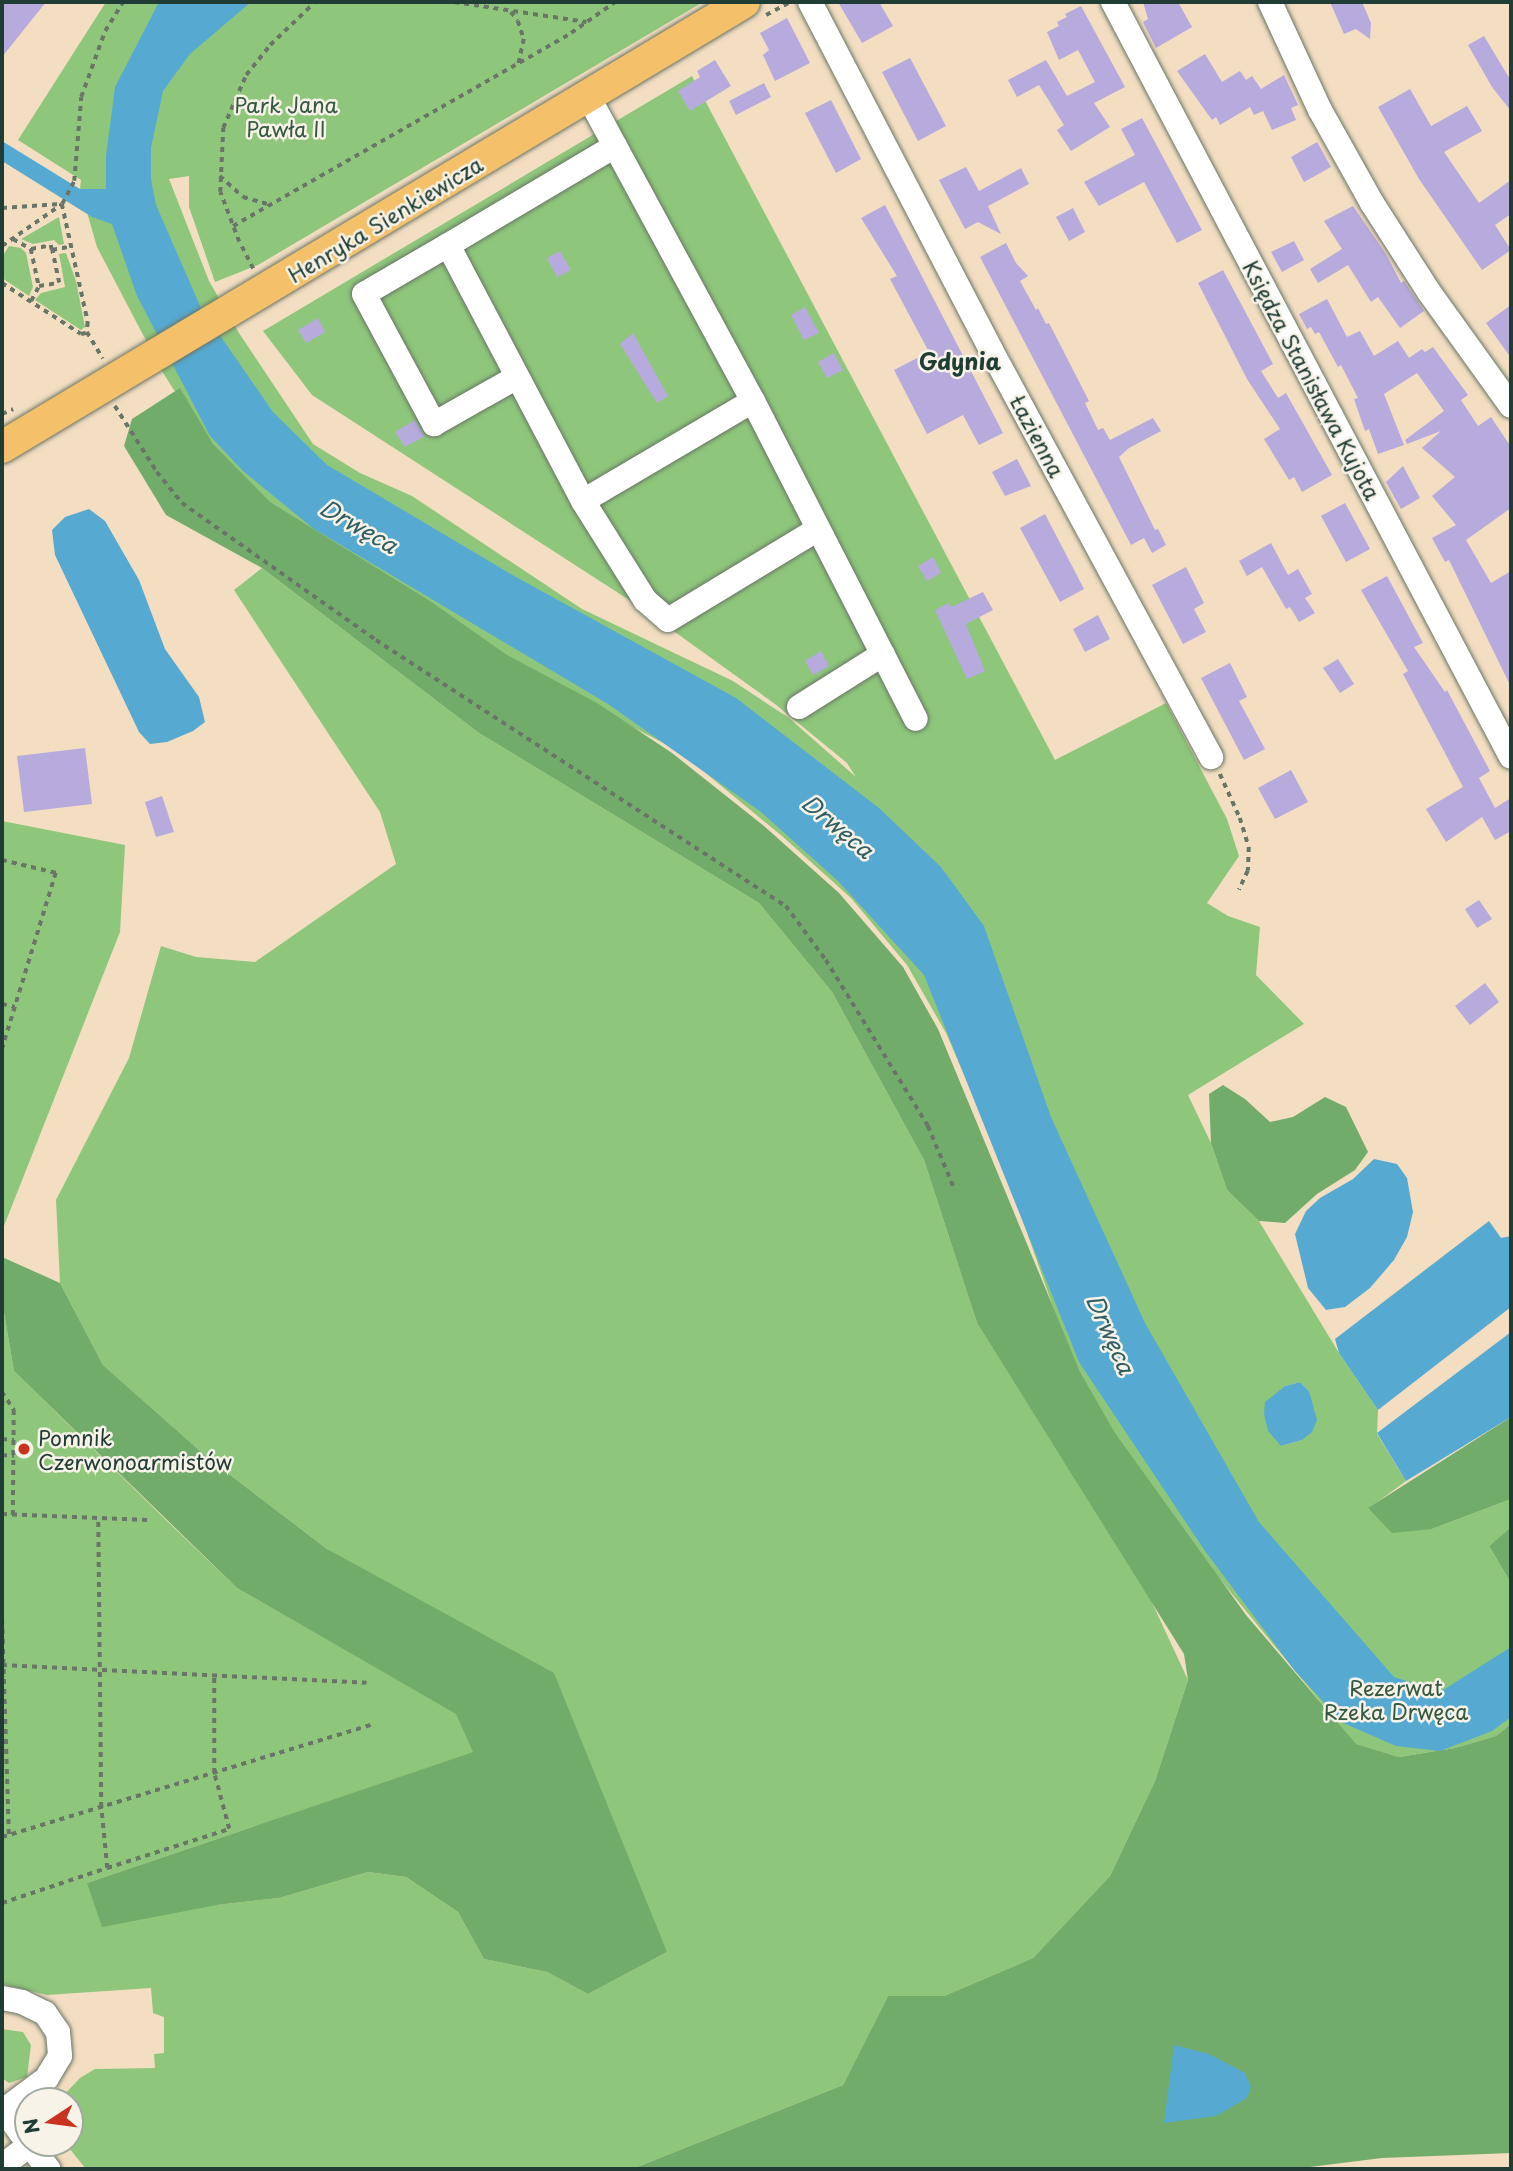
<!DOCTYPE html>
<meta charset="utf-8">
<style>
body{margin:0}
#map{position:relative;width:1513px;height:2171px;overflow:hidden;background:#f3dec2;font-family:"Playpen Sans",sans-serif}
div>[style]{position:absolute}
[style*='--x']{left:calc(var(--x)*1px);top:calc(var(--y)*1px);width:calc(var(--w)*1px);rotate:calc(var(--a)*1deg)}
.green>*{inset:0;background:#8ec77b}
.forest>*{inset:0;background:#72ac6b}
.water>*{inset:0;background:#56aad2}
.building>*{inset:0;background:#b7aadc}
.path>*{height:3.5px;margin-top:-1.75px;transform-origin:0;background:repeating-linear-gradient(90deg,#697566 0 5px,transparent 0 10px)}
.roads{filter:drop-shadow(0 0 2px #697566) drop-shadow(0 0 2px #697566)}
.minor>*{height:24px;margin:-12px;padding:0 12px;transform-origin:12px;border-radius:12px;background:#fff}
.major>*{height:32px;margin:-16px;padding:0 16px;transform-origin:16px;border-radius:16px;background:#f4c16a}
.dots>*{width:19px;height:19px;translate:-50% -50%;box-sizing:border-box;border:4px solid #f7f3e8;border-radius:50%}
span{translate:-50% -50%;white-space:nowrap;text-align:center;line-height:1.15;-webkit-text-stroke:5px #f7f3e8;paint-order:stroke}
.park-label{font-size:21px;color:#355942}
.street-label{font-size:21px;color:#1f3d34}
.poi-label{font-size:21px;color:#1f3d34}
.left{translate:0 -50%;text-align:left}
.neighbourhood-label{font-size:23px;color:#1f3d34;font-weight:700}
.water-label{font-size:23px;color:#305e63;font-style:italic}
.frame{position:absolute;inset:0;border:4px solid #1f3d34;pointer-events:none}
.north{position:absolute;left:14px;top:2087px;width:70px;height:70px;box-sizing:border-box;background:#f7f3e8;border:2px solid #a1aaa0;border-radius:50%;rotate:257deg;font-size:19px;font-weight:700;line-height:28px;text-align:center;color:#1f3d34}
.north::after{content:'';display:block;margin:auto;width:24px;height:32px;background:#c8321e;clip-path:polygon(50% 0,100% 100%,50% 72%,0 100%)}
</style>
<div id="map">
<div class="green">
<i style="clip-path:polygon(evenodd,106px 2px,703px 2px,258px 265px,215px 282px,189px 207px,189px 176px,169px 179px,209px 281px,239px 333px,313px 444px,360px 473px,412px 496px,582px 609px,733px 681px,789px 718px,856px 777px,847px 763px,775px 704px,640px 607px,312px 395px,263px 331px,692px 76px,1055px 760px,1166px 703px,1227px 819px,1239px 856px,1207px 903px,1228px 916px,1260px 927px,1256px 975px,1304px 1024px,1188px 1095px,1211px 1143px,1227px 1190px,1259px 1221px,1339px 1353px,1378px 1410px,1377px 1434px,1406px 1481px,1368px 1509px,1432px 1529px,1511px 1499px,1511px 1527px,1489px 1546px,1511px 1583px,1511px 1724px,1496px 1736px,1455px 1748px,1399px 1757px,1355px 1744px,1160px 1506px,1098px 1421px,1069px 1353px,1006px 1172px,946px 1033px,907px 965px,851px 898px,782px 836px,679px 751px,506px 662px,268px 510px,208px 444px,162px 371px,97px 247px,80px 188px,81px 180px,18px 140px,106px 2px,1300px 1382px,1309px 1391px,1302px 1440px,1281px 1446px,1285px 1386px,1300px 1382px)"></i>
<i style="clip-path:polygon(59px 217px,64px 244px,59px 245px,54px 240px,33px 244px,21px 239px)"></i>
<i style="clip-path:polygon(9px 246px,21px 248px,26px 253px,33px 287px,29px 296px,2px 278px,2px 257px)"></i>
<i style="clip-path:polygon(66px 253px,76px 281px,85px 327px,81px 330px,35px 300px,41px 293px,65px 287px,59px 254px)"></i>
<i style="clip-path:polygon(262px 568px,479px 733px,759px 903px,832px 992px,924px 1160px,977px 1323px,1148px 1594px,1188px 1680px,1155px 1781px,1110px 1876px,1033px 1958px,944px 1996px,888px 1996px,843px 2085px,632px 2169px,86px 2169px,65px 2143px,70px 2143px,70px 2101px,58px 2101px,80px 2078px,95px 2069px,155px 2068px,154px 2054px,164px 2053px,164px 2017px,153px 2013px,151px 1988px,47px 1995px,2px 1984px,2px 1301px,14px 1371px,168px 1522px,237px 1588px,457px 1714px,474px 1752px,87px 1883px,217px 1905px,279px 1898px,368px 1872px,406px 1877px,458px 1912px,484px 1959px,547px 1972px,588px 1994px,667px 1952px,327px 1549px,208px 1458px,103px 1365px,60px 1283px,56px 1200px,129px 1058px,161px 946px,196px 957px,255px 962px,396px 864px,380px 812px,234px 590px)"></i>
<i style="clip-path:polygon(2px 821px,125px 845px,120px 932px,2px 1231px)"></i>
<i style="clip-path:polygon(2px 2029px,23px 2032px,31px 2045px,27px 2077px,9px 2083px,2px 2078px)"></i>
</div>
<div class="forest">
<i style="clip-path:polygon(180px 388px,213px 444px,270px 502px,430px 601px,507px 655px,597px 703px,672px 753px,764px 826px,839px 893px,903px 967px,938px 1029px,1080px 1372px,1115px 1433px,1246px 1615px,1356px 1744px,1399px 1757px,1455px 1748px,1496px 1736px,1511px 1724px,1511px 2153px,1382px 2158px,1294px 2169px,632px 2169px,843px 2085px,888px 1996px,944px 1996px,1033px 1958px,1110px 1876px,1155px 1781px,1188px 1680px,1184px 1654px,977px 1323px,924px 1160px,832px 992px,759px 903px,479px 733px,262px 568px,166px 515px,124px 446px,132px 419px)"></i>
<i style="clip-path:polygon(1223px 1085px,1245px 1099px,1270px 1122px,1293px 1117px,1325px 1097px,1346px 1107px,1368px 1152px,1355px 1170px,1317px 1194px,1285px 1223px,1259px 1221px,1227px 1190px,1211px 1143px,1209px 1094px)"></i>
<i style="clip-path:polygon(2px 1257px,60px 1283px,103px 1365px,208px 1458px,327px 1549px,554px 1673px,667px 1952px,588px 1994px,547px 1972px,484px 1959px,458px 1912px,406px 1877px,368px 1872px,279px 1898px,217px 1905px,102px 1927px,87px 1883px,473px 1752px,456px 1714px,237px 1588px,14px 1371px,2px 1301px)"></i>
<i style="clip-path:polygon(1511px 1417px,1511px 1499px,1432px 1529px,1392px 1533px,1368px 1508px)"></i>
<i style="clip-path:polygon(1511px 1527px,1511px 1583px,1489px 1546px)"></i>
</div>
<div class="water">
<i style="clip-path:polygon(159px 2px,251px 2px,190px 54px,163px 91px,151px 148px,151px 179px,156px 205px,201px 308px,273px 412px,327px 465px,516px 577px,736px 698px,879px 808px,941px 867px,984px 926px,1051px 1117px,1145px 1323px,1259px 1522px,1394px 1677px,1440px 1692px,1511px 1647px,1511px 1717px,1492px 1731px,1440px 1751px,1396px 1746px,1343px 1723px,1295px 1671px,1205px 1551px,1079px 1362px,924px 975px,838px 881px,761px 812px,608px 704px,314px 529px,243px 471px,210px 436px,137px 296px,112px 224px,92px 217px,2px 161px,2px 141px,80px 189px,106px 189px,106px 156px,115px 87px)"></i>
<i style="clip-path:polygon(89px 509px,105px 521px,139px 580px,165px 649px,199px 697px,205px 722px,193px 731px,167px 742px,150px 744px,139px 732px,55px 555px,52px 530px,65px 517px)"></i>
<i style="clip-path:polygon(1374px 1159px,1397px 1164px,1407px 1178px,1413px 1212px,1407px 1237px,1394px 1260px,1370px 1288px,1345px 1307px,1326px 1310px,1308px 1288px,1295px 1234px,1306px 1211px,1320px 1198px,1353px 1179px)"></i>
<i style="clip-path:polygon(1489px 1221px,1501px 1238px,1511px 1236px,1511px 1307px,1378px 1410px,1339px 1353px,1335px 1339px)"></i>
<i style="clip-path:polygon(1511px 1332px,1511px 1417px,1406px 1481px,1377px 1433px)"></i>
<i style="clip-path:polygon(1300px 1382px,1309px 1391px,1317px 1420px,1312px 1432px,1302px 1440px,1281px 1446px,1268px 1431px,1264px 1414px,1265px 1402px,1285px 1386px)"></i>
<i style="clip-path:polygon(1174px 2045px,1209px 2054px,1245px 2073px,1251px 2087px,1247px 2098px,1216px 2116px,1164px 2123px)"></i>
</div>
<div class="building">
<i style="clip-path:polygon(2px 2px,46px 2px,2px 57px)"></i>
<i style="clip-path:polygon(838px 2px,879px 2px,893px 26px,862px 43px)"></i>
<i style="clip-path:polygon(1143px 2px,1178px 2px,1192px 27px,1156px 48px,1143px 22px,1148px 19px)"></i>
<i style="clip-path:polygon(1330px 2px,1362px 2px,1371px 23px,1370px 39px,1356px 29px,1344px 34px)"></i>
<i style="clip-path:polygon(1081px 6px,1125px 87px,1094px 103px,1110px 127px,1071px 151px,1057px 130px,1064px 125px,1039px 85px,1017px 97px,1008px 80px,1046px 60px,1067px 96px,1095px 82px,1078px 50px,1059px 60px,1047px 32px,1059px 26px,1057px 22px,1067px 17px,1065px 14px)"></i>
<i style="clip-path:polygon(787px 18px,810px 63px,775px 81px,763px 55px,769px 50px,760px 33px)"></i>
<i style="clip-path:polygon(1484px 36px,1511px 81px,1511px 111px,1492px 87px,1468px 45px)"></i>
<i style="clip-path:polygon(1205px 54px,1222px 82px,1240px 71px,1246px 80px,1252px 76px,1261px 89px,1284px 75px,1298px 105px,1291px 108px,1296px 120px,1272px 130px,1263px 111px,1254px 115px,1250px 107px,1220px 125px,1216px 117px,1212px 120px,1177px 71px)"></i>
<i style="clip-path:polygon(910px 58px,946px 126px,918px 141px,882px 72px)"></i>
<i style="clip-path:polygon(715px 60px,731px 86px,690px 111px,678px 91px,700px 77px,697px 71px)"></i>
<i style="clip-path:polygon(764px 83px,771px 97px,736px 115px,729px 101px)"></i>
<i style="clip-path:polygon(1410px 89px,1431px 126px,1467px 106px,1482px 131px,1444px 152px,1479px 203px,1511px 180px,1511px 214px,1495px 225px,1511px 250px,1482px 270px,1419px 179px,1378px 107px)"></i>
<i style="clip-path:polygon(831px 100px,861px 159px,836px 173px,805px 113px)"></i>
<i style="clip-path:polygon(1142px 118px,1202px 230px,1177px 243px,1144px 182px,1099px 206px,1084px 182px,1135px 155px,1121px 129px)"></i>
<i style="clip-path:polygon(1317px 142px,1331px 167px,1304px 182px,1291px 157px)"></i>
<i style="clip-path:polygon(966px 167px,979px 191px,1021px 168px,1029px 184px,988px 206px,1001px 234px,978px 222px,965px 229px,939px 180px)"></i>
<i style="clip-path:polygon(885px 205px,1003px 433px,979px 445px,963px 415px,927px 434px,894px 370px,929px 352px,890px 279px,897px 276px,861px 218px)"></i>
<i style="clip-path:polygon(1353px 206px,1386px 254px,1401px 283px,1404px 281px,1424px 311px,1400px 328px,1378px 297px,1371px 302px,1348px 265px,1318px 283px,1310px 269px,1342px 249px,1324px 221px)"></i>
<i style="clip-path:polygon(1073px 208px,1085px 232px,1069px 241px,1056px 217px)"></i>
<i style="clip-path:polygon(1294px 241px,1304px 260px,1282px 272px,1271px 252px)"></i>
<i style="clip-path:polygon(1006px 243px,1016px 263px,1028px 276px,1020px 281px,1036px 310px,1038px 308px,1046px 324px,1049px 323px,1089px 401px,1085px 403px,1098px 430px,1103px 428px,1110px 440px,1153px 418px,1161px 431px,1129px 448px,1119px 457px,1155px 530px,1158px 529px,1166px 545px,1152px 553px,1144px 538px,1131px 545px,980px 257px)"></i>
<i style="clip-path:polygon(560px 251px,571px 270px,557px 277px,547px 258px)"></i>
<i style="clip-path:polygon(1223px 270px,1273px 364px,1261px 371px,1278px 398px,1286px 393px,1332px 475px,1302px 492px,1294px 477px,1289px 480px,1264px 439px,1280px 429px,1247px 379px,1198px 283px)"></i>
<i style="clip-path:polygon(1327px 299px,1347px 337px,1360px 331px,1374px 356px,1398px 341px,1409px 358px,1422px 349px,1425px 352px,1433px 347px,1468px 395px,1461px 400px,1478px 426px,1491px 417px,1511px 447px,1511px 508px,1466px 540px,1491px 583px,1511px 571px,1511px 687px,1449px 560px,1445px 562px,1432px 538px,1456px 525px,1432px 496px,1455px 477px,1422px 448px,1441px 431px,1407px 444px,1405px 440px,1444px 411px,1417px 373px,1384px 394px,1404px 445px,1378px 454px,1369px 429px,1365px 431px,1354px 399px,1358px 398px,1341px 365px,1338px 367px,1319px 332px,1315px 334px,1311px 327px,1307px 329px,1299px 314px)"></i>
<i style="clip-path:polygon(1511px 305px,1511px 358px,1486px 323px)"></i>
<i style="clip-path:polygon(805px 307px,819px 333px,804px 340px,791px 315px)"></i>
<i style="clip-path:polygon(318px 318px,325px 332px,306px 343px,298px 330px)"></i>
<i style="clip-path:polygon(633px 333px,668px 396px,657px 403px,620px 344px)"></i>
<i style="clip-path:polygon(834px 353px,843px 370px,827px 378px,818px 362px)"></i>
<i style="clip-path:polygon(415px 420px,425px 436px,405px 447px,395px 432px)"></i>
<i style="clip-path:polygon(1017px 459px,1031px 486px,1005px 496px,992px 472px)"></i>
<i style="clip-path:polygon(1403px 466px,1420px 498px,1401px 509px,1386px 482px)"></i>
<i style="clip-path:polygon(1345px 503px,1370px 549px,1346px 562px,1321px 516px)"></i>
<i style="clip-path:polygon(1045px 514px,1084px 589px,1060px 602px,1020px 528px)"></i>
<i style="clip-path:polygon(1271px 543px,1288px 575px,1298px 569px,1312px 594px,1305px 598px,1315px 613px,1299px 622px,1290px 607px,1286px 609px,1262px 567px,1247px 576px,1239px 561px)"></i>
<i style="clip-path:polygon(933px 557px,941px 573px,927px 581px,918px 566px)"></i>
<i style="clip-path:polygon(1186px 567px,1204px 603px,1194px 609px,1206px 632px,1183px 644px,1152px 585px)"></i>
<i style="clip-path:polygon(1387px 576px,1423px 643px,1414px 647px,1445px 692px,1447px 690px,1490px 771px,1479px 778px,1495px 808px,1511px 798px,1511px 831px,1495px 840px,1482px 817px,1446px 842px,1426px 809px,1463px 787px,1403px 674px,1408px 671px,1361px 590px)"></i>
<i style="clip-path:polygon(983px 592px,993px 610px,966px 624px,985px 671px,967px 679px,935px 610px,949px 603px,951px 607px)"></i>
<i style="clip-path:polygon(1098px 615px,1110px 639px,1085px 652px,1073px 629px)"></i>
<i style="clip-path:polygon(821px 651px,829px 666px,813px 675px,805px 661px)"></i>
<i style="clip-path:polygon(1338px 659px,1354px 684px,1340px 693px,1323px 668px)"></i>
<i style="clip-path:polygon(1230px 663px,1247px 697px,1239px 701px,1265px 749px,1244px 760px,1201px 678px)"></i>
<i style="clip-path:polygon(85px 748px,92px 804px,24px 812px,17px 756px)"></i>
<i style="clip-path:polygon(1291px 770px,1308px 802px,1275px 819px,1258px 788px)"></i>
<i style="clip-path:polygon(162px 796px,174px 832px,156px 837px,145px 802px)"></i>
<i style="clip-path:polygon(1479px 900px,1492px 919px,1477px 928px,1465px 909px)"></i>
<i style="clip-path:polygon(1485px 983px,1499px 1002px,1470px 1025px,1455px 1006px)"></i>
</div>
<div class="path">
<i style="--x:454;--y:2;--w:134;--a:8.6"></i>
<i style="--x:511;--y:12;--w:11;--a:52"></i>
<i style="--x:518;--y:21;--w:19;--a:72"></i>
<i style="--x:524;--y:39;--w:25;--a:102"></i>
<i style="--x:766;--y:15;--w:27;--a:-28"></i>
<i style="--x:220;--y:176;--w:31;--a:42"></i>
<i style="--x:243;--y:197;--w:29;--a:16"></i>
<i style="--x:62;--y:204;--w:121;--a:77.6"></i>
<i style="--x:88;--y:322;--w:10;--a:96"></i>
<i style="--x:87;--y:332;--w:31;--a:59"></i>
<i style="--x:2;--y:208;--w:58;--a:-3.9"></i>
<i style="--x:233;--y:226;--w:389;--a:-29.7"></i>
<i style="--x:571;--y:33;--w:54;--a:-35.2"></i>
<i style="--x:13;--y:239;--w:21;--a:29"></i>
<i style="--x:31;--y:249;--w:38;--a:78"></i>
<i style="--x:2;--y:246;--w:73;--a:-35"></i>
<i style="--x:62;--y:204;--w:26;--a:-62"></i>
<i style="--x:74;--y:181;--w:84;--a:-85.2"></i>
<i style="--x:81;--y:97;--w:70;--a:-70"></i>
<i style="--x:105;--y:31;--w:34;--a:-58"></i>
<i style="--x:31;--y:249;--w:20;--a:-11"></i>
<i style="--x:51;--y:245;--w:5;--a:79"></i>
<i style="--x:253;--y:269;--w:30;--a:-117"></i>
<i style="--x:239;--y:242;--w:53;--a:-110.8"></i>
<i style="--x:220;--y:192;--w:64;--a:-87.3"></i>
<i style="--x:223;--y:128;--w:58;--a:-66.5"></i>
<i style="--x:246;--y:75;--w:38;--a:-51"></i>
<i style="--x:270;--y:45;--w:62;--a:-43.7"></i>
<i style="--x:2;--y:283;--w:94;--a:32.8"></i>
<i style="--x:81;--y:334;--w:5;--a:-11"></i>
<i style="--x:31;--y:301;--w:17;--a:-62"></i>
<i style="--x:39;--y:286;--w:20;--a:-9"></i>
<i style="--x:59;--y:283;--w:34;--a:-102"></i>
<i style="--x:52;--y:250;--w:20;--a:-11"></i>
<i style="--x:115;--y:406;--w:78;--a:57.5"></i>
<i style="--x:157;--y:472;--w:40;--a:51"></i>
<i style="--x:182;--y:503;--w:237;--a:35.2"></i>
<i style="--x:376;--y:640;--w:489;--a:33"></i>
<i style="--x:786;--y:906;--w:67;--a:53.5"></i>
<i style="--x:826;--y:960;--w:195;--a:58.4"></i>
<i style="--x:928;--y:1126;--w:69;--a:67.1"></i>
<i style="--x:2;--y:414;--w:12;--a:-24"></i>
<i style="--x:1220;--y:774;--w:48;--a:65.6"></i>
<i style="--x:1240;--y:818;--w:30;--a:73"></i>
<i style="--x:1249;--y:847;--w:24;--a:92"></i>
<i style="--x:1248;--y:871;--w:21;--a:115"></i>
<i style="--x:2;--y:860;--w:56;--a:13.5"></i>
<i style="--x:56;--y:873;--w:185;--a:107"></i>
<i style="--x:2;--y:1004;--w:13;--a:13"></i>
<i style="--x:2;--y:1392;--w:22;--a:56"></i>
<i style="--x:14;--y:1410;--w:105;--a:90.5"></i>
<i style="--x:2;--y:1405;--w:10;--a:-90"></i>
<i style="--x:2;--y:1439;--w:12;--a:5"></i>
<i style="--x:2;--y:1455;--w:12;--a:5"></i>
<i style="--x:2;--y:1514;--w:146;--a:2.4"></i>
<i style="--x:2;--y:1609;--w:226;--a:88.2"></i>
<i style="--x:2;--y:1665;--w:365;--a:2.8"></i>
<i style="--x:2;--y:1837;--w:389;--a:-16.9"></i>
<i style="--x:107;--y:1868;--w:128;--a:-17.7"></i>
<i style="--x:229;--y:1829;--w:58;--a:-105"></i>
<i style="--x:214;--y:1773;--w:97;--a:-90"></i>
<i style="--x:2;--y:1903;--w:111;--a:-18.4"></i>
<i style="--x:107;--y:1868;--w:61;--a:-95.6"></i>
<i style="--x:101;--y:1807;--w:289;--a:-90.6"></i>
</div>
<div class="roads">
<div class="minor">
<i style="--x:810;--y:2;--w:392;--a:62.5"></i>
<i style="--x:991;--y:350;--w:463;--a:61.6"></i>
<i style="--x:1113;--y:2;--w:853;--a:62.2"></i>
<i style="--x:1270;--y:2;--w:119;--a:65.2"></i>
<i style="--x:1320;--y:110;--w:107;--a:60.8"></i>
<i style="--x:1372;--y:203;--w:106;--a:57.4"></i>
<i style="--x:1429;--y:292;--w:140;--a:54.3"></i>
<i style="--x:588;--y:96;--w:347;--a:61.6"></i>
<i style="--x:753;--y:401;--w:357;--a:62.9"></i>
<i style="--x:615;--y:146;--w:194;--a:149.3"></i>
<i style="--x:448;--y:245;--w:289;--a:62.2"></i>
<i style="--x:583;--y:501;--w:117;--a:57.9"></i>
<i style="--x:645;--y:600;--w:30;--a:41"></i>
<i style="--x:668;--y:620;--w:175;--a:-31.2"></i>
<i style="--x:448;--y:245;--w:97;--a:149.7"></i>
<i style="--x:364;--y:294;--w:148;--a:61.7"></i>
<i style="--x:434;--y:424;--w:95;--a:-29.5"></i>
<i style="--x:583;--y:501;--w:197;--a:-30.5"></i>
<i style="--x:799;--y:707;--w:99;--a:-32.2"></i>
<i style="--x:2;--y:1998;--w:20;--a:11"></i>
<i style="--x:22;--y:2002;--w:25;--a:26"></i>
<i style="--x:45;--y:2013;--w:23;--a:56"></i>
<i style="--x:58;--y:2032;--w:24;--a:85"></i>
<i style="--x:60;--y:2056;--w:26;--a:121"></i>
<i style="--x:47;--y:2078;--w:54;--a:143.3"></i>
<i style="--x:2;--y:2107;--w:44;--a:54.2"></i>
<i style="--x:28;--y:2143;--w:33;--a:52"></i>
<i style="--x:2;--y:2166;--w:35;--a:-37"></i>
</div>
<div class="major">
<i style="--x:2;--y:447;--w:865;--a:-30.95"></i>
</div>
</div>
<div class="dots">
<i style="left:24px;top:1449px;background:#c8321e"></i>
</div>
<div class="park-label">
<span style="left:286px;top:116px">Park Jana<br>Pawła II</span>
<span style="left:1396px;top:1699px">Rezerwat<br>Rzeka Drwęca</span>
</div>
<div class="street-label">
<span style="left:385px;top:219px;rotate:-31deg">Henryka Sienkiewicza</span>
<span style="left:1312px;top:380px;rotate:62deg">Księdza Stanisława Kujota</span>
<span style="left:1038px;top:436px;rotate:62deg">Łazienna</span>
</div>
<div class="poi-label">
<span class="left" style="left:38px;top:1449px">Pomnik<br>Czerwonoarmistów</span>
</div>
<div class="neighbourhood-label">
<span style="left:960px;top:361px">Gdynia</span>
</div>
<div class="water-label">
<span style="left:359px;top:526px;rotate:30deg">Drwęca</span>
<span style="left:838px;top:826px;rotate:40deg">Drwęca</span>
<span style="left:1111px;top:1334px;rotate:66deg">Drwęca</span>
</div>
<div class="frame"></div>
<div class="north">N</div>
</div>
